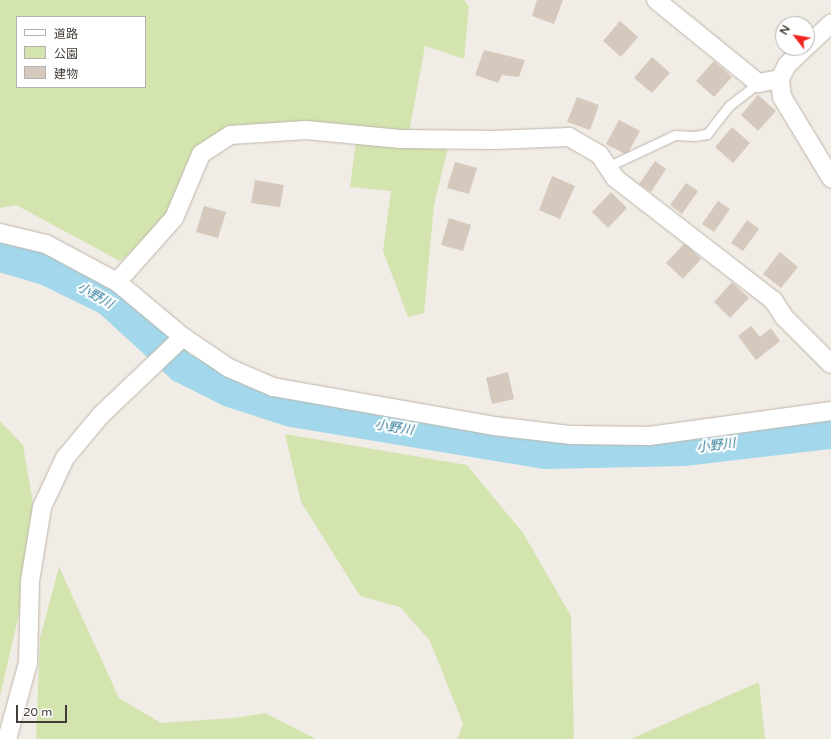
<!DOCTYPE html>
<meta charset="utf-8">
<style>
body{margin:0}
#map{position:relative;width:831px;height:739px;overflow:hidden;background:#f1ece5;font-family:"Varela Round","Noto Sans JP",sans-serif}
div>[style]{position:absolute}
[style*='--x']{left:calc(var(--x)*1px);top:calc(var(--y)*1px);width:calc(var(--w)*1px);rotate:calc(var(--a)*1deg)}
.green>*{inset:0;background:#d3e4af}
.river>*{height:31px;margin:-15.5px;padding:0 15.5px;transform-origin:15.5px;border-radius:15.5px;background:#a3d8ec}
.building>*{inset:0;background:#d5c9be}
.roads{filter:drop-shadow(0 0 1px #bfb5ab) drop-shadow(0 0 1px #bfb5ab)}
.lane>*{height:9px;margin:-4.5px;padding:0 4.5px;transform-origin:4.5px;border-radius:4.5px;background:#fff}
.street>*{height:18px;margin:-9px;padding:0 9px;transform-origin:9px;border-radius:9px;background:#fff}
span{translate:-50% -50%;white-space:nowrap;text-align:center;line-height:1.15;-webkit-text-stroke:4px #fff;paint-order:stroke}
.water-label{font-size:13px;color:#307b9a;font-style:italic}
.legend{position:absolute;left:16px;top:16px;width:130px;height:72px;box-sizing:border-box;background:#fff;border:1px solid #b4b1ae;margin:0;padding:5px 7px;list-style:none;font-size:12px;color:#433c35}
.legend li{display:flex;align-items:center;gap:8px;height:20px}
.legend b{width:20px;border:1px solid #b4b1ae}
.north{position:absolute;left:775px;top:16px;width:40px;height:40px;box-sizing:border-box;background:#fff;border:1px solid #b4b1ae;border-radius:50%;rotate:301deg;font-size:11px;font-weight:700;line-height:16px;text-align:center;color:#433c35}
.north::after{content:'';display:block;margin:auto;width:14px;height:18px;background:#ef231f;clip-path:polygon(50% 0,100% 100%,50% 72%,0 100%)}
.scale{position:absolute;left:16px;top:705px;width:51px;height:18px;box-sizing:border-box;border:2px solid #433c35;border-top:0;padding-left:5px;font-size:12px;line-height:14px;white-space:nowrap;color:#433c35;-webkit-text-stroke:3px #fff;paint-order:stroke}
</style>
<div id="map">
<div class="green">
<i style="clip-path:polygon(evenodd,0 0,464px 0,469px 7px,464px 59px,425px 46px,408px 138px,450px 139px,434px 205px,424px 313px,408px 317px,383px 251px,391px 191px,350px 187px,357px 135px,230px 135px,195px 150px,174px 218px,120px 261px,16px 205px,0 208px,0 0,17px 17px,145px 17px,145px 87px,17px 87px,17px 17px)"></i>
<i style="clip-path:polygon(0 421px,23px 445px,33px 503px,19px 614px,0 696px)"></i>
<i style="clip-path:polygon(285px 434px,467px 465px,523px 533px,571px 616px,574px 739px,457px 739px,463px 724px,430px 641px,400px 607px,360px 596px,301px 502px)"></i>
<i style="clip-path:polygon(59px 567px,119px 698px,161px 723px,234px 718px,265px 713px,316px 739px,36px 739px,40px 638px)"></i>
<i style="clip-path:polygon(759px 682px,765px 739px,631px 739px)"></i>
</div>
<div class="river">
<i style="--x:0;--y:256;--w:47;--a:16.1"></i>
<i style="--x:45;--y:269;--w:70;--a:26.2"></i>
<i style="--x:108;--y:300;--w:99;--a:42.5"></i>
<i style="--x:181;--y:367;--w:54;--a:26.6"></i>
<i style="--x:229;--y:391;--w:65;--a:17.9"></i>
<i style="--x:291;--y:411;--w:258;--a:9.4"></i>
<i style="--x:546;--y:453;--w:137;--a:-1.3"></i>
<i style="--x:683;--y:450;--w:149;--a:-6.6"></i>
</div>
<div class="building">
<i style="clip-path:polygon(537px 0,563px 0,554px 24px,532px 16px)"></i>
<i style="clip-path:polygon(620px 21px,638px 37px,621px 57px,603px 41px)"></i>
<i style="clip-path:polygon(484px 50px,525px 60px,519px 77px,502px 75px,498px 83px,475px 75px)"></i>
<i style="clip-path:polygon(652px 57px,670px 73px,652px 93px,634px 78px)"></i>
<i style="clip-path:polygon(714px 61px,732px 77px,714px 97px,696px 81px)"></i>
<i style="clip-path:polygon(758px 95px,776px 111px,758px 131px,741px 115px)"></i>
<i style="clip-path:polygon(577px 97px,599px 105px,590px 130px,567px 122px)"></i>
<i style="clip-path:polygon(619px 120px,640px 131px,627px 155px,606px 144px)"></i>
<i style="clip-path:polygon(732px 127px,750px 143px,733px 163px,715px 147px)"></i>
<i style="clip-path:polygon(655px 161px,666px 169px,651px 192px,639px 184px)"></i>
<i style="clip-path:polygon(455px 162px,477px 168px,469px 194px,447px 188px)"></i>
<i style="clip-path:polygon(552px 176px,575px 186px,560px 219px,539px 210px)"></i>
<i style="clip-path:polygon(255px 180px,284px 185px,280px 207px,251px 203px)"></i>
<i style="clip-path:polygon(686px 183px,698px 191px,682px 214px,670px 205px)"></i>
<i style="clip-path:polygon(611px 192px,627px 208px,608px 228px,592px 212px)"></i>
<i style="clip-path:polygon(718px 201px,730px 209px,714px 232px,702px 224px)"></i>
<i style="clip-path:polygon(204px 206px,226px 212px,218px 238px,196px 232px)"></i>
<i style="clip-path:polygon(449px 218px,471px 225px,463px 251px,441px 245px)"></i>
<i style="clip-path:polygon(747px 220px,759px 229px,743px 251px,731px 243px)"></i>
<i style="clip-path:polygon(685px 243px,701px 259px,683px 279px,666px 263px)"></i>
<i style="clip-path:polygon(780px 252px,798px 267px,781px 288px,763px 274px)"></i>
<i style="clip-path:polygon(732px 282px,749px 298px,730px 318px,714px 302px)"></i>
<i style="clip-path:polygon(751px 326px,760px 337px,771px 328px,780px 341px,756px 360px,738px 336px)"></i>
<i style="clip-path:polygon(508px 372px,514px 399px,492px 404px,486px 378px)"></i>
</div>
<div class="roads">
<div class="lane">
<i style="--x:609;--y:166;--w:73;--a:-25.2"></i>
<i style="--x:675;--y:135;--w:19;--a:3"></i>
<i style="--x:694;--y:136;--w:13;--a:-9"></i>
<i style="--x:707;--y:134;--w:37;--a:-52"></i>
<i style="--x:730;--y:105;--w:36;--a:-38"></i>
</div>
<div class="street">
<i style="--x:656;--y:0;--w:132;--a:39.1"></i>
<i style="--x:758;--y:83;--w:22;--a:-10"></i>
<i style="--x:807;--y:46;--w:33;--a:-43"></i>
<i style="--x:805;--y:48;--w:25;--a:137"></i>
<i style="--x:787;--y:65;--w:16;--a:117"></i>
<i style="--x:780;--y:79;--w:18;--a:84"></i>
<i style="--x:782;--y:97;--w:95;--a:58.8"></i>
<i style="--x:0;--y:233;--w:47;--a:13.4"></i>
<i style="--x:46;--y:244;--w:81;--a:28.2"></i>
<i style="--x:117;--y:282;--w:86;--a:39.8"></i>
<i style="--x:183;--y:337;--w:55;--a:34"></i>
<i style="--x:229;--y:368;--w:48;--a:23.4"></i>
<i style="--x:273;--y:387;--w:224;--a:10"></i>
<i style="--x:494;--y:426;--w:78;--a:6.7"></i>
<i style="--x:571;--y:435;--w:78;--a:0.7"></i>
<i style="--x:649;--y:436;--w:184;--a:-7.8"></i>
<i style="--x:117;--y:282;--w:86;--a:-48.3"></i>
<i style="--x:174;--y:218;--w:69;--a:-67.1"></i>
<i style="--x:201;--y:154;--w:35;--a:-33"></i>
<i style="--x:230;--y:135;--w:76;--a:-3.8"></i>
<i style="--x:306;--y:130;--w:95;--a:5.4"></i>
<i style="--x:401;--y:139;--w:93;--a:0.6"></i>
<i style="--x:494;--y:140;--w:75;--a:-2.3"></i>
<i style="--x:569;--y:137;--w:34;--a:30"></i>
<i style="--x:599;--y:154;--w:29;--a:56"></i>
<i style="--x:615;--y:178;--w:200;--a:37.7"></i>
<i style="--x:773;--y:300;--w:20;--a:57"></i>
<i style="--x:784;--y:317;--w:66;--a:45"></i>
<i style="--x:7;--y:739;--w:79;--a:-74.6"></i>
<i style="--x:28;--y:663;--w:82;--a:-88.6"></i>
<i style="--x:30;--y:581;--w:75;--a:-80.8"></i>
<i style="--x:42;--y:507;--w:54;--a:-64.9"></i>
<i style="--x:65;--y:458;--w:56;--a:-50.1"></i>
<i style="--x:101;--y:415;--w:113;--a:-43.6"></i>
</div>
</div>
<div class="water-label">
<span style="left:95px;top:296px;rotate:30deg">小野川</span>
<span style="left:394px;top:428px;rotate:9deg">小野川</span>
<span style="left:716px;top:446px;rotate:-7deg">小野川</span>
</div>
<ul class="legend">
<li><b style="height:5px;background:#fff"></b>道路</li>
<li><b style="height:11px;background:#d3e4af"></b>公園</li>
<li><b style="height:11px;background:#d5c9be"></b>建物</li>
</ul>
<div class="north">N</div>
<div class="scale">20 m</div>
</div>
